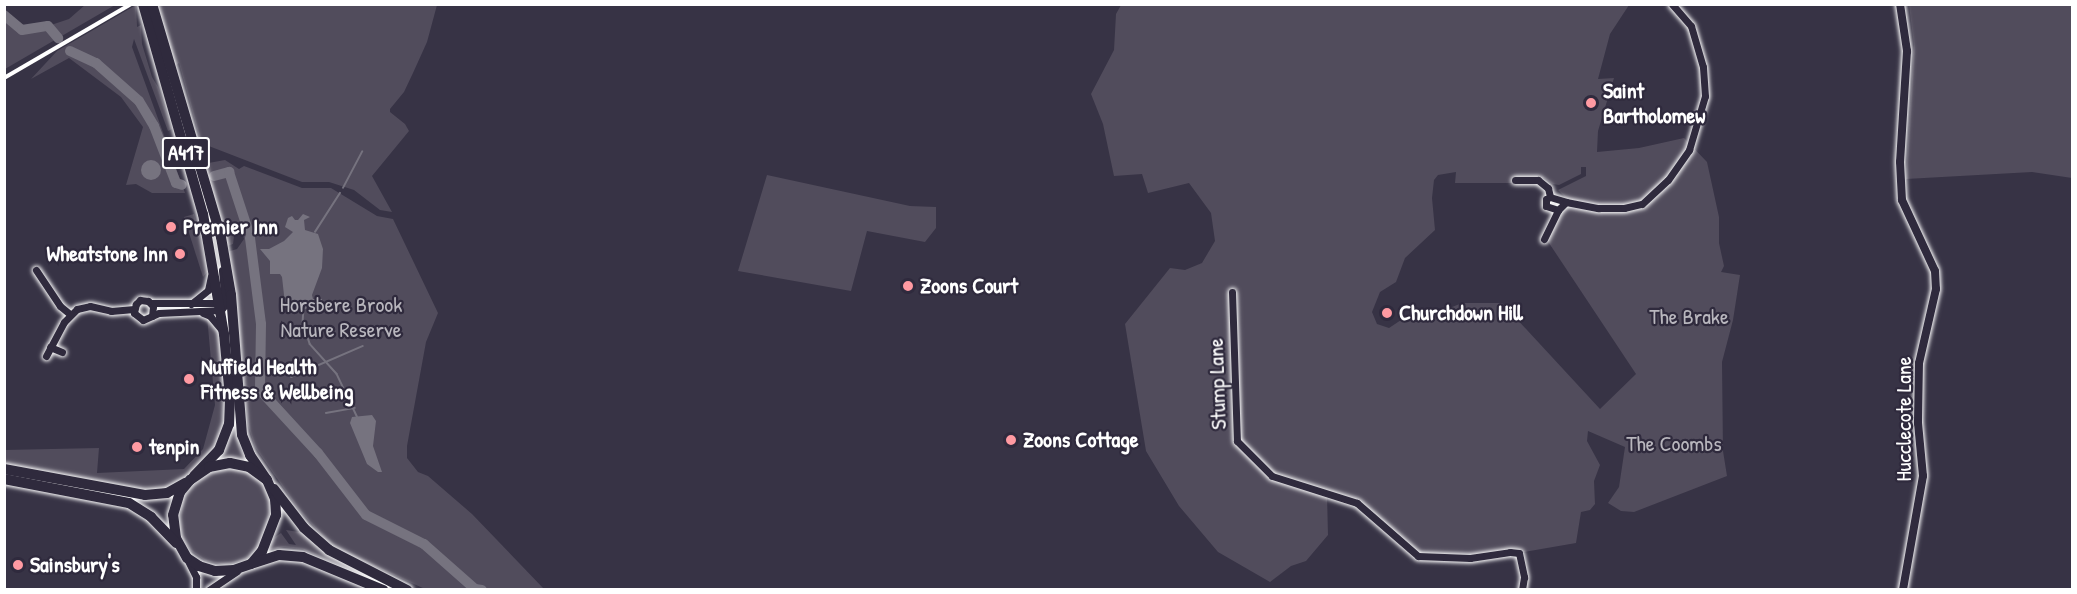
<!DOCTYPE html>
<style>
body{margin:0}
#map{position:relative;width:2077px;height:594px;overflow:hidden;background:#373345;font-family:"Patrick Hand",sans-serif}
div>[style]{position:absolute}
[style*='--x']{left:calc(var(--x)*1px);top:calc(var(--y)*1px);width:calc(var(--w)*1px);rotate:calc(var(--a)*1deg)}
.green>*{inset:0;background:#514c5c}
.water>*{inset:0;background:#76737f}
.round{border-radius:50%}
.stream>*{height:1.5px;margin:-0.75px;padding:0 0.75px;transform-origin:0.75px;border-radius:0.75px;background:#76737f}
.river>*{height:10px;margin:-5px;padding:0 5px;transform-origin:5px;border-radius:5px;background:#76737f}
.roads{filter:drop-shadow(0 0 2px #fff) drop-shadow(0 0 2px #fff)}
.minor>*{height:7px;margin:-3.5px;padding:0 3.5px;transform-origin:3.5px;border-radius:3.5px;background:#2f2a3d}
.tertiary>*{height:8px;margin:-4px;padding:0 4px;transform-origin:4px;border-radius:4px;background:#2f2a3d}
.trunk>*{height:10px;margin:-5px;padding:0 5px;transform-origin:5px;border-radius:5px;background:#2f2a3d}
.rail>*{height:4px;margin-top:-2px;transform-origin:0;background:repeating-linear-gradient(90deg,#2f2a3d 0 4.5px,#fff 0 9px);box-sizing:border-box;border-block:2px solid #fff}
.dots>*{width:16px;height:16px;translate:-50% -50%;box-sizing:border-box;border:3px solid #2f2a3d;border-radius:50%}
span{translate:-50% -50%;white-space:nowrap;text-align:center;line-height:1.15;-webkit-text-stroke:4.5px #2f2a3d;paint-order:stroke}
.shield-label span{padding:2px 4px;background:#2f2a3d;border:2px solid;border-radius:4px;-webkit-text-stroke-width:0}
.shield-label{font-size:21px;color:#fff;font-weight:700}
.poi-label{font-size:22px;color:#fff;font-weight:700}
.left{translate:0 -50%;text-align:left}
.right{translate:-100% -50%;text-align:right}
.park-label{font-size:22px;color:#b9b7be}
.street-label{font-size:22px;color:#fff}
.frame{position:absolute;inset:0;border:6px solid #fff;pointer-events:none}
</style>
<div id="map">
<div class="green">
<i style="clip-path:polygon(85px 5px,115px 5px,5px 69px,5px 15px,22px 30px,48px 26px,69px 19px)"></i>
<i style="clip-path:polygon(136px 5px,137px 27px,141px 25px,142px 44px,152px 77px,158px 87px,172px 129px,168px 131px,134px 39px,132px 47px,185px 193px,152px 193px,136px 184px,126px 185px,143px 127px,121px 97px,69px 58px,31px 79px,57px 51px)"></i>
<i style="clip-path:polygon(158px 5px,437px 5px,427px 42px,413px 73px,404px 92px,390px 109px,390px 112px,405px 124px,409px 131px,372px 176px,392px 212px,380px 210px,354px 190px,329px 182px,302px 182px,201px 143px,179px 63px,175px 66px)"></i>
<i style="clip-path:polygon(evenodd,1121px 5px,1629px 5px,1610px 34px,1598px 79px,1614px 78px,1598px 131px,1597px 152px,1639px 148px,1684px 138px,1707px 162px,1719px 217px,1719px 243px,1724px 266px,1721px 272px,1740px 275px,1733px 320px,1722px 362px,1723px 451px,1727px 476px,1634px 512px,1621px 511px,1608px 503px,1619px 487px,1625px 447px,1588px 431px,1587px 441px,1600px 465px,1594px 481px,1595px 504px,1590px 510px,1581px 512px,1576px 543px,1519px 553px,1470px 558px,1418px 556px,1357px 503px,1327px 494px,1328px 535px,1306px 561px,1291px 566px,1270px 582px,1218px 552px,1179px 506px,1146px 451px,1125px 324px,1170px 268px,1185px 270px,1202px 263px,1215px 241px,1211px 213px,1189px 183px,1148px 193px,1142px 174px,1114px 176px,1103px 124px,1091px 94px,1114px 50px,1116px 14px,1121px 5px,1581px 167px,1586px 167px,1586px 176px,1558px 190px,1566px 198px,1598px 206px,1623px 206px,1641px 202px,1629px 209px,1613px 211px,1568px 205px,1559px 214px,1547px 240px,1636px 374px,1600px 409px,1502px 303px,1462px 303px,1435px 314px,1414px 316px,1410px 314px,1389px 328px,1377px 324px,1372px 312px,1380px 292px,1396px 282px,1405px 258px,1435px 230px,1432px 198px,1434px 180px,1438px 175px,1456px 172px,1455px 183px,1513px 183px,1518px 179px,1544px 178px,1553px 184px,1559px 185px,1581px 174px,1581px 167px)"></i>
<i style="clip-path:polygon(1909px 5px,2072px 5px,2072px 178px,2032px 172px,1906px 179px,1914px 45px)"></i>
<i style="clip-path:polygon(225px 160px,239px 169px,244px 166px,302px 188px,331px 188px,377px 216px,393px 219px,438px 313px,426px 342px,407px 446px,407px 458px,418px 472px,428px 476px,472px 514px,544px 589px,425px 589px,345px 553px,327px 541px,299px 510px,255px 447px,248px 425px,241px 347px,227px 252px,237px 249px,244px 239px,243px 235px,234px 236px,233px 244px,227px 246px,203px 164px)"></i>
<i style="clip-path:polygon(767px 175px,910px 206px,936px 207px,936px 228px,925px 242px,867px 231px,851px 291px,738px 271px)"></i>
<i style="clip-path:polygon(194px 214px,208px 271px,203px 277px,184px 217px)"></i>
<i style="clip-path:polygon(207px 316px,217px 327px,218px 333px,227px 417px,218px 446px,201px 464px,171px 487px,148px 492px,5px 465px,4px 450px,99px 448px,97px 473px,184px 469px,203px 449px,215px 405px)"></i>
<i style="clip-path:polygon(236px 394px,237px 435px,240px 449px,249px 462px,230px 458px,215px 460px)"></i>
<i style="clip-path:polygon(227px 467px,244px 469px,262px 482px,269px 495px,270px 510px,267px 525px,256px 552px,244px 560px,225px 565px,206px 561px,191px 551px,183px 539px,179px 524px,183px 499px,190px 489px,204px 476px)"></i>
<i style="clip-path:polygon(286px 530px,305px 533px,400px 589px,394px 589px,302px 549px,284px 547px,266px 550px,272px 539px,281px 533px,289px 544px,296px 545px)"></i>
</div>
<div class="water">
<i class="round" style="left:141px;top:160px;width:20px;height:20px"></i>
<i style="clip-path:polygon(303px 214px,310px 217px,304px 220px,305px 230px,318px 234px,323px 249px,322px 268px,312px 295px,313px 299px,322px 299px,322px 303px,317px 307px,309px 302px,306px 309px,294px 311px,285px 304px,282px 277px,280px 274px,270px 274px,270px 261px,260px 249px,269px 249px,284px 241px,293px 232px,285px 227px,288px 218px,292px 216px,295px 220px,298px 220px)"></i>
<i style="clip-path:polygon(372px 415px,376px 421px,373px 446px,382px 472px,378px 472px,367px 464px,350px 423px,352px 417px)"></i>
</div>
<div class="stream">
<i style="--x:343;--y:188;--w:41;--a:-62.2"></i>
<i style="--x:315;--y:232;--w:46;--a:-57.3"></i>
<i style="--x:304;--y:309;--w:13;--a:94"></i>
<i style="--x:303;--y:322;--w:23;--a:72"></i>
<i style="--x:310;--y:344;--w:40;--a:48"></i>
<i style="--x:337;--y:374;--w:47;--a:64.5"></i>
<i style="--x:291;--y:377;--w:78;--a:-23.3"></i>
<i style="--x:326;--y:413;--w:29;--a:-10"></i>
</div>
<div class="river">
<i style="--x:4;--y:15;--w:23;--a:40"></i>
<i style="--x:22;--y:30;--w:26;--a:-9"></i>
<i style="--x:48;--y:26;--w:16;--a:50"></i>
<i style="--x:70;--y:51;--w:29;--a:25"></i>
<i style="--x:96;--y:63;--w:57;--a:41.5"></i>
<i style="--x:139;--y:101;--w:29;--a:59"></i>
<i style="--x:154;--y:126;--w:61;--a:68.9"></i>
<i style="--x:176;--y:183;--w:6;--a:18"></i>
<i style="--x:214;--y:176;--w:16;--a:-15"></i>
<i style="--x:229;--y:172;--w:61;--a:71.9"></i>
<i style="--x:250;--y:238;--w:87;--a:82.7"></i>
<i style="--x:261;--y:324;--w:66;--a:90.9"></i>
<i style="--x:260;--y:390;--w:86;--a:47.4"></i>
<i style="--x:318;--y:453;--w:78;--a:52.3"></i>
<i style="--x:366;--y:515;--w:65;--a:26.6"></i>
<i style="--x:424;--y:544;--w:68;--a:41.4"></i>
<i style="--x:475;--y:589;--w:7;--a:8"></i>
</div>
<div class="roads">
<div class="minor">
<i style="--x:1515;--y:180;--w:23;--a:0"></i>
<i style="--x:1538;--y:180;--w:13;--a:39"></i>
<i style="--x:1548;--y:188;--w:9;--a:77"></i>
<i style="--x:1550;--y:197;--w:4;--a:153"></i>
<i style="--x:1546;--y:199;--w:7;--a:90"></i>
<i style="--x:1546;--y:206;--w:13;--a:18"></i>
<i style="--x:1550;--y:197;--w:17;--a:17"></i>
<i style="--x:1544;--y:239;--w:32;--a:-64"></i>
<i style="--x:1558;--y:210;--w:11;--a:-45"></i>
<i style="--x:1566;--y:202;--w:33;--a:11"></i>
<i style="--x:1598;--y:208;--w:26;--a:0"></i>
<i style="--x:1624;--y:208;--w:18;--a:-13"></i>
<i style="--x:1642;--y:204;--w:35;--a:-43"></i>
<i style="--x:1668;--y:180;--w:37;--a:-55"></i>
<i style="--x:1689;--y:150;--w:56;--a:-73.5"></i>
<i style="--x:1705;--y:96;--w:29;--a:-94"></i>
<i style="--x:1703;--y:67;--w:43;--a:-106.3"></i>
<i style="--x:1691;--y:26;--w:29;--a:-131"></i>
<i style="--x:36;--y:270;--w:43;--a:56.3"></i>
<i style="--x:60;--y:306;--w:13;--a:39"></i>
<i style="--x:1232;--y:292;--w:149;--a:88.1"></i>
<i style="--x:1237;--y:441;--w:49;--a:45"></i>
<i style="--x:1272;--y:476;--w:89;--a:17.6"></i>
<i style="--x:1357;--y:503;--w:81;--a:41"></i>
<i style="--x:1418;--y:556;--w:52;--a:2.2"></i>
<i style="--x:1470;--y:558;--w:40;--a:-8.5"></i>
<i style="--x:1510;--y:552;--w:9;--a:6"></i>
<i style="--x:1519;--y:553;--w:25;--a:78"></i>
<i style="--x:1524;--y:577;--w:13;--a:99"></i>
<i style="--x:152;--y:303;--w:69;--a:0"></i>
<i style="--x:191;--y:304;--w:22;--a:-39"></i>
<i style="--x:208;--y:290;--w:14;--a:-78"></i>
<i style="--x:203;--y:313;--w:8;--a:23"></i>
<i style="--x:210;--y:316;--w:17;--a:50"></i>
<i style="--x:152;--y:316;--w:10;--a:-84"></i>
<i style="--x:153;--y:306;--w:7;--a:-135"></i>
<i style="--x:148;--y:301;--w:8;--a:-173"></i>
<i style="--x:140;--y:300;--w:6;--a:135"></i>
<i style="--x:136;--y:304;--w:9;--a:103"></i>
<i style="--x:134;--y:313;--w:11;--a:38"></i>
<i style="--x:143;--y:320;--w:17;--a:-24"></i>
<i style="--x:159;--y:313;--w:62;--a:-2.8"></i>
<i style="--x:221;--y:310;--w:6;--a:-51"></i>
<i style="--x:225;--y:305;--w:35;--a:-95"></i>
<i style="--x:50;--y:347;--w:13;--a:23"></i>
<i style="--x:46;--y:356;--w:38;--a:-62"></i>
<i style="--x:64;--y:322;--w:18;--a:-45"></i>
<i style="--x:77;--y:309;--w:13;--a:-13"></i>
<i style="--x:90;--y:306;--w:22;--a:13"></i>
<i style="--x:111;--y:311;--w:23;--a:-5"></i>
<i style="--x:188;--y:561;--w:18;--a:63"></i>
<i style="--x:196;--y:577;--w:13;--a:90"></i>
<i style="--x:209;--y:590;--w:34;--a:-34"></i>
</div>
<div class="tertiary">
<i style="--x:1900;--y:4;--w:48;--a:81.5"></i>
<i style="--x:1907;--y:51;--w:111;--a:93.6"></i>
<i style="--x:1900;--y:162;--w:38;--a:87"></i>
<i style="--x:1902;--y:200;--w:78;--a:65.1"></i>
<i style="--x:1935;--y:271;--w:18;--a:87"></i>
<i style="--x:1936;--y:289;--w:76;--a:102.9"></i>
<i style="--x:1919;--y:363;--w:60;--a:91"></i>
<i style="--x:1918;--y:423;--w:53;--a:84.6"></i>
<i style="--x:1923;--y:476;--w:116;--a:100"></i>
</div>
<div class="trunk">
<i style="--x:143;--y:4;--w:218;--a:74.1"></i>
<i style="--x:203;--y:214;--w:122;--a:80.1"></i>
<i style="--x:224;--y:334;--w:64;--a:84.6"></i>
<i style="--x:230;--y:398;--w:26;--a:92"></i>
<i style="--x:229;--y:424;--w:28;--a:111"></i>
<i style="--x:219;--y:450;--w:36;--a:134"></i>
<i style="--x:152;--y:4;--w:243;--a:73.5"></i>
<i style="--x:221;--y:237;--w:59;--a:80.2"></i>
<i style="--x:231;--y:295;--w:140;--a:85.5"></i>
<i style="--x:242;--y:435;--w:22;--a:68"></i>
<i style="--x:250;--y:455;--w:30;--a:56"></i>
<i style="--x:230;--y:463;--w:19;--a:12"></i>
<i style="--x:249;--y:467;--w:22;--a:36"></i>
<i style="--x:267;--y:480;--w:21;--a:67"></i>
<i style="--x:275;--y:499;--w:16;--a:86"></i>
<i style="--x:276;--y:515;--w:39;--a:111"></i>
<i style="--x:262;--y:551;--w:17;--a:130"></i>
<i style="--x:251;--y:564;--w:18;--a:161"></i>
<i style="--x:234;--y:570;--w:19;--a:177"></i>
<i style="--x:215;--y:571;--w:17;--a:-163"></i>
<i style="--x:199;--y:566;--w:14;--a:-146"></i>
<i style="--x:187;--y:558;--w:23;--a:-119"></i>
<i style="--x:176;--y:538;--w:23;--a:-97"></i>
<i style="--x:173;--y:515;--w:24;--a:-73"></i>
<i style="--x:180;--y:492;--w:16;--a:-50"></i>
<i style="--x:190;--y:480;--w:23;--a:-34"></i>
<i style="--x:209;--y:467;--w:21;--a:-11"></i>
<i style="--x:4;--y:469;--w:143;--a:10.4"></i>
<i style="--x:145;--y:495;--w:22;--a:-5"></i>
<i style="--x:167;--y:493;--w:21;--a:-29"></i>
<i style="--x:4;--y:479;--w:127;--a:10.9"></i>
<i style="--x:129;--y:503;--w:26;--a:32"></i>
<i style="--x:151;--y:517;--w:36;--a:46"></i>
<i style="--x:274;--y:489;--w:49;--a:52.4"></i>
<i style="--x:304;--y:528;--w:33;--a:41"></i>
<i style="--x:329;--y:550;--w:88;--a:27.1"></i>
<i style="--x:254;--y:563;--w:26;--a:-18"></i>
<i style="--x:279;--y:555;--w:24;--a:5"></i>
<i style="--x:303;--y:557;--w:87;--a:22.4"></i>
</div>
</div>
<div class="rail">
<i style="--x:4;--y:78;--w:147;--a:-30.2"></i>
</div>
<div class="dots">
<i style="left:1591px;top:103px;background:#ff9aa2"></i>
<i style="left:171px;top:227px;background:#ff9aa2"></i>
<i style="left:180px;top:254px;background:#ff9aa2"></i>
<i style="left:908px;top:286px;background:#ff9aa2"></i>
<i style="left:1387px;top:313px;background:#ff9aa2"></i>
<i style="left:189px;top:379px;background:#ff9aa2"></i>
<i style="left:1011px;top:440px;background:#ff9aa2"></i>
<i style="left:137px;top:447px;background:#ff9aa2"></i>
<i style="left:18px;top:565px;background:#ff9aa2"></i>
</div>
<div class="shield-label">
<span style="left:186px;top:153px">A417</span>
</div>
<div class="poi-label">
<span class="left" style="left:1603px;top:103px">Saint<br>Bartholomew</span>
<span class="left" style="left:183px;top:227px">Premier Inn</span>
<span class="right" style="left:168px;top:254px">Wheatstone Inn</span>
<span class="left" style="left:920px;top:286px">Zoons Court</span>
<span class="left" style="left:1399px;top:313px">Churchdown Hill</span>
<span class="left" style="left:201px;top:379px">Nuffield Health<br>Fitness &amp; Wellbeing</span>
<span class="left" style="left:1023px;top:440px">Zoons Cottage</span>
<span class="left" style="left:149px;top:447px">tenpin</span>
<span class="left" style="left:30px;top:565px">Sainsbury's</span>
</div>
<div class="park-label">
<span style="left:341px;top:317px">Horsbere Brook<br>Nature Reserve</span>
<span style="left:1689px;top:317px">The Brake</span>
<span style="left:1674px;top:444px">The Coombs</span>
</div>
<div class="street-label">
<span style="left:1217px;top:384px;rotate:-92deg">Stump Lane</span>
<span style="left:1904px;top:419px;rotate:-90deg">Hucclecote Lane</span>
</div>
<div class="frame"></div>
</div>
